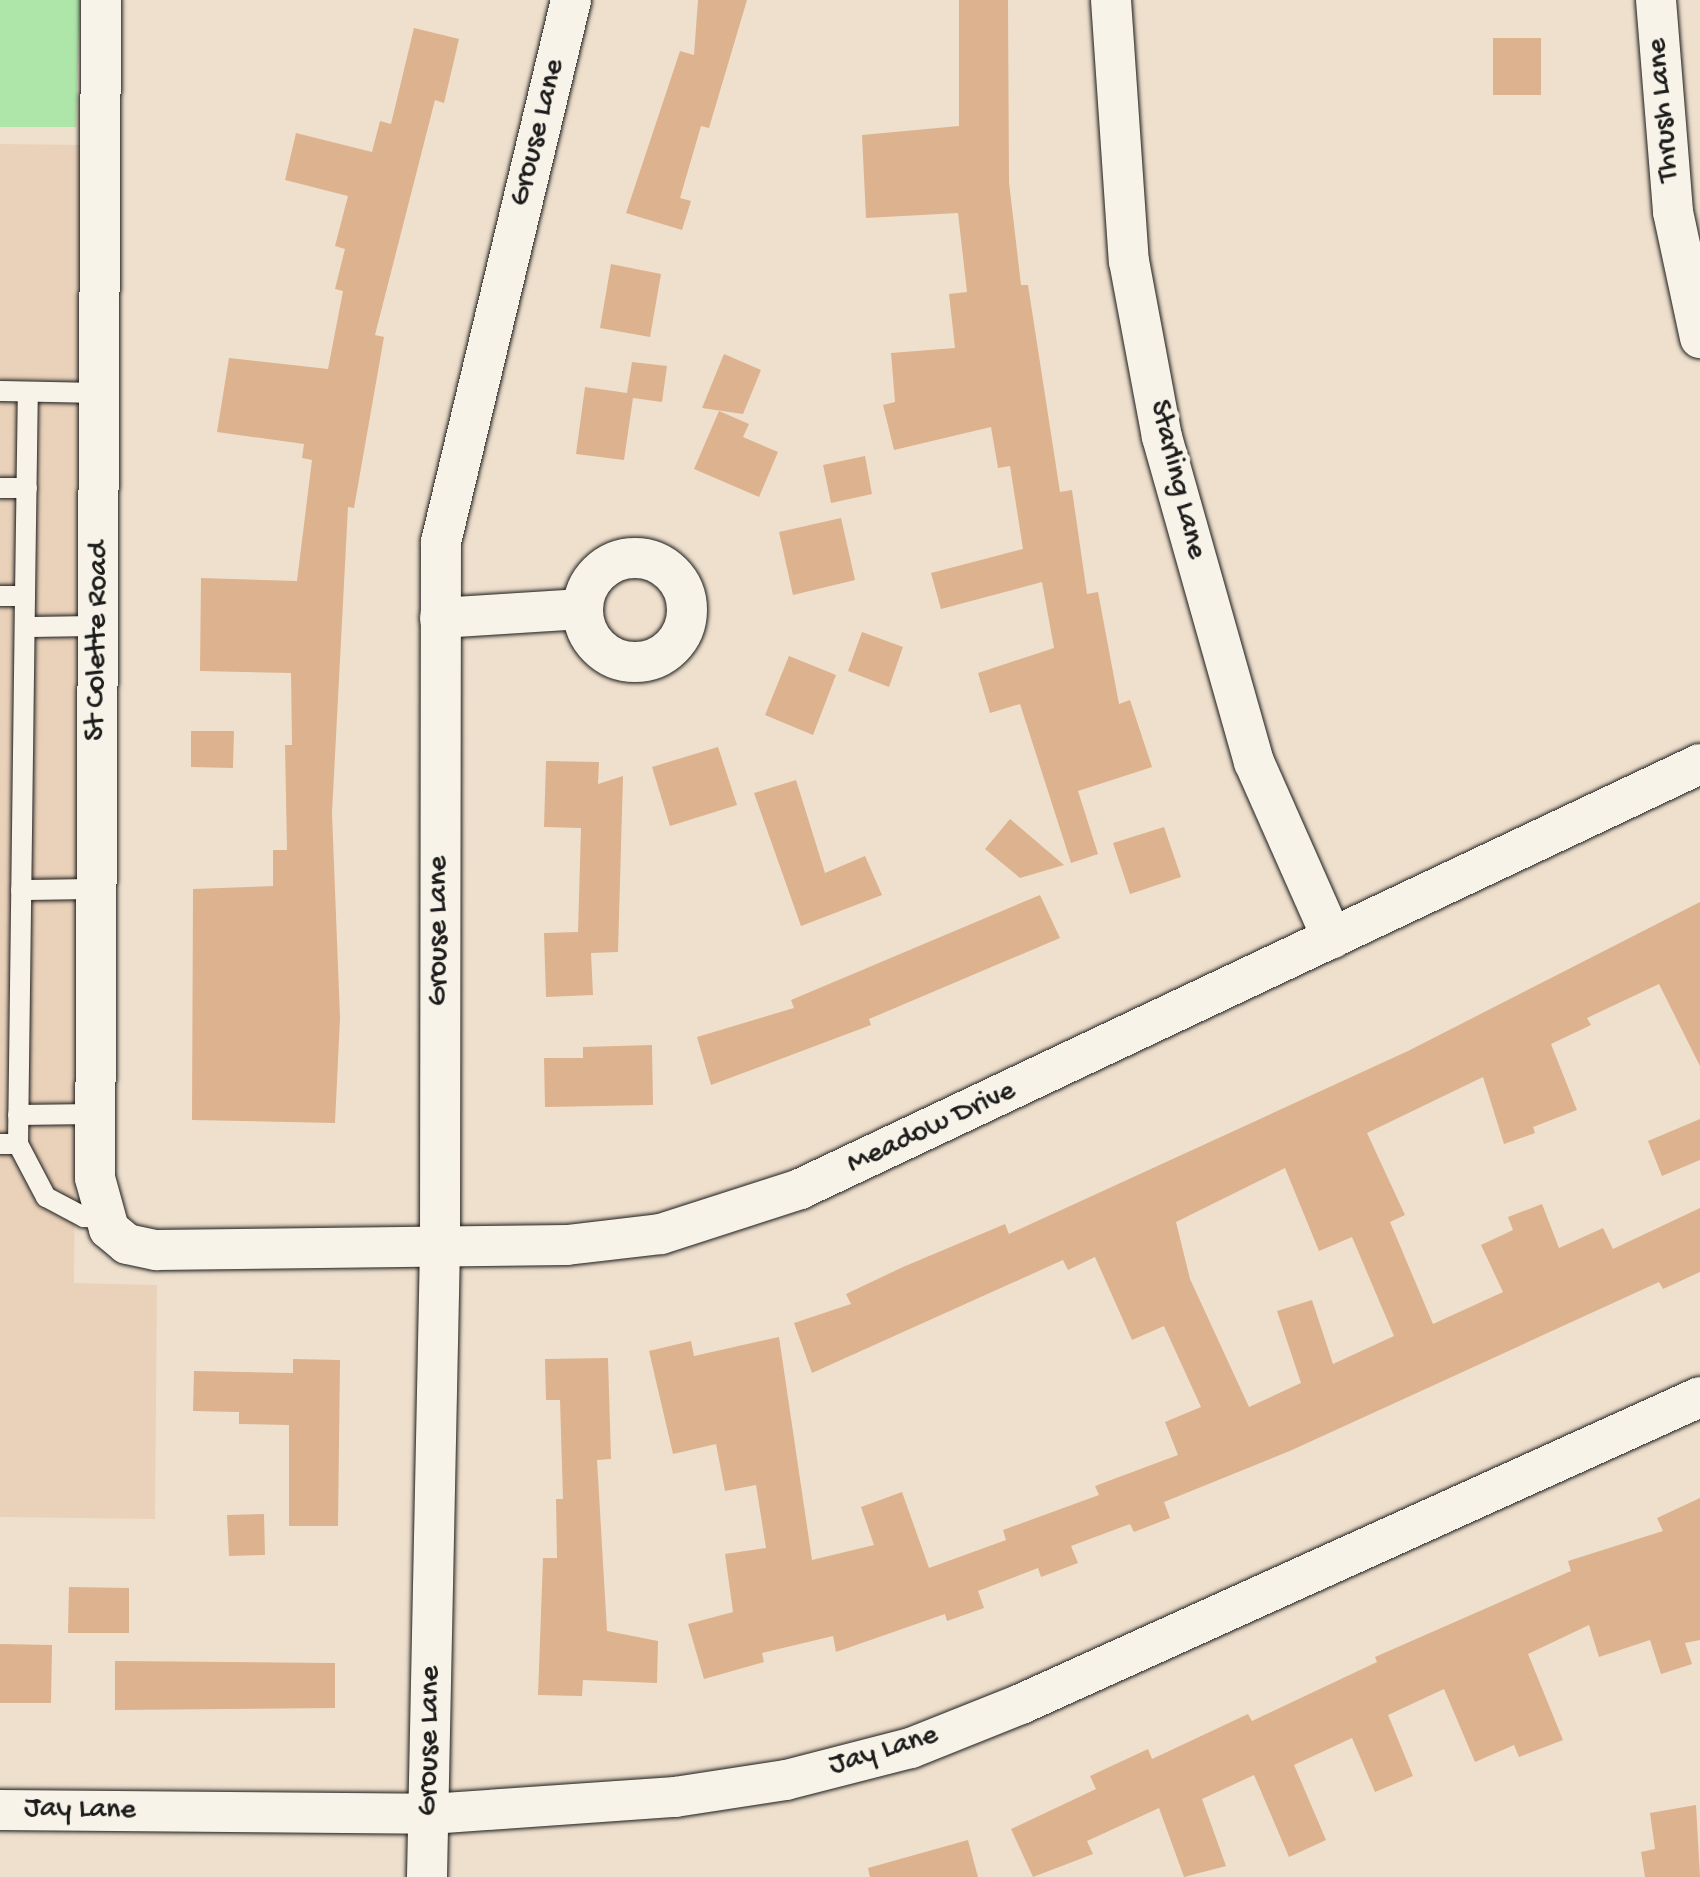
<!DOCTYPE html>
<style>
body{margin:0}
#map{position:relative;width:1700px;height:1877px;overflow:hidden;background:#efe0cd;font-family:"Gochi Hand",sans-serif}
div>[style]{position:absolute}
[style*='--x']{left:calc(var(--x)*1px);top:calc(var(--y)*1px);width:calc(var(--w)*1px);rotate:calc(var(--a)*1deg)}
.built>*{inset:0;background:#ead2ba}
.green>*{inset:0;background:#aee5a8}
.building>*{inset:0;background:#ddb28e}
.roads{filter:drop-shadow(0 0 2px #1c1c1c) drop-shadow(0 0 2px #1c1c1c)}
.service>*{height:20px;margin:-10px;padding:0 10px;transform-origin:10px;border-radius:10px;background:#f7f3e8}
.minor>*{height:40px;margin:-20px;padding:0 20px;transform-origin:20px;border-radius:20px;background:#f7f3e8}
.minor>.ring{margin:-20px;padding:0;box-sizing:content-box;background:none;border:40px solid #f7f3e8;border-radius:50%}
span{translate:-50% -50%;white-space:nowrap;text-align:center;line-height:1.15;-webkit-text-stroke:9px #f7f3e8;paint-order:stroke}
.street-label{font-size:30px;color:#1c1c1c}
</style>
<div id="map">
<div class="built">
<i style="clip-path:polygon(0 144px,85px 145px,74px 1283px,157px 1285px,155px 1519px,0 1517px)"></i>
</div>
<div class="green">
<i style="clip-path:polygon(0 0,80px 0,76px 127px,0 127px)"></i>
</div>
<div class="building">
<i style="clip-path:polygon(698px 0,747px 0,709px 128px,701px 126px,680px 198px,691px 201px,682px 230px,626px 213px,680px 51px,694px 55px)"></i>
<i style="clip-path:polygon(959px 0,1008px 0,1009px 182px,1021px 285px,1028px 285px,1060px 492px,1072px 490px,1087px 594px,1098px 592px,1119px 704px,1130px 700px,1152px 767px,1078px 791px,1098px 854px,1071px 863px,1020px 704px,990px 713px,978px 673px,1054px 648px,1042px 582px,941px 609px,931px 573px,1023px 549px,1010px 466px,998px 468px,991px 427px,894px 450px,883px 405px,895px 402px,891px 353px,955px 348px,949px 294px,967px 292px,958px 213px,866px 218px,862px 135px,959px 126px)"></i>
<i style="clip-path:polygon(414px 28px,459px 39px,444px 103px,435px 100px,375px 335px,384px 337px,354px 508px,348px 507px,332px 813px,340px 1018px,335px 1123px,192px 1120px,193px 889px,273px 886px,273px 850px,287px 850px,285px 745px,292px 745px,291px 673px,200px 671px,201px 578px,297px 581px,312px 460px,302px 458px,304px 444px,217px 432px,229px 358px,328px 369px,343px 291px,335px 289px,345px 249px,335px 246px,348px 196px,285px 180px,296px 133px,372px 152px,380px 121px,391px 124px)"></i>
<i style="clip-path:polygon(1493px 38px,1541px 38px,1541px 95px,1493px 95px)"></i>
<i style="clip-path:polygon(611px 264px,661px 274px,650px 337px,600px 328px)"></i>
<i style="clip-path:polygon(724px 354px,761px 370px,743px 414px,702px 408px)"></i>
<i style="clip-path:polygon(632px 362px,667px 366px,662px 402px,633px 398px,624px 460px,576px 454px,585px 387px,627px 393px)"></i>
<i style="clip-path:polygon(719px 411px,749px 424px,743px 437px,778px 452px,759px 497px,694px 469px)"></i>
<i style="clip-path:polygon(865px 456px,872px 494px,831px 503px,823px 465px)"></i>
<i style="clip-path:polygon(841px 518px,855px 580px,793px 595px,779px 532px)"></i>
<i style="clip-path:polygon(862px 632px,903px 647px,889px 687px,848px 671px)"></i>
<i style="clip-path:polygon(789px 656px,836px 675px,813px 735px,765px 715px)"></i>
<i style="clip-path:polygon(191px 731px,234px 731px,233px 768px,191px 767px)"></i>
<i style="clip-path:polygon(718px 747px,737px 805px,670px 826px,652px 767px)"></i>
<i style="clip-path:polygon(546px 761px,599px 762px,598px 784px,623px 776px,618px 952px,591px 953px,593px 995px,546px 997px,544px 933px,578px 932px,581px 828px,544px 827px)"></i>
<i style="clip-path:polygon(796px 780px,825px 873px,865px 856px,882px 895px,801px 926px,754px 793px)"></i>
<i style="clip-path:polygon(1010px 819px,1064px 865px,1020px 878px,985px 849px)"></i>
<i style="clip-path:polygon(1164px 827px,1181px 877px,1130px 894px,1113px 843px)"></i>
<i style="clip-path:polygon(1040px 895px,1060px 938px,869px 1019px,871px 1025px,711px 1085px,697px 1037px,794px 1008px,791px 1000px)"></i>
<i style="clip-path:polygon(evenodd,1700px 902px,1700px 1066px,1659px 984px,1587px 1018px,1591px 1025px,1551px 1044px,1577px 1110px,1533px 1127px,1535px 1133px,1504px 1144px,1483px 1077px,1367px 1133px,1405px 1215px,1390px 1222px,1433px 1324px,1503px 1292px,1481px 1245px,1513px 1230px,1508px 1217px,1542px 1204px,1559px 1248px,1603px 1228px,1613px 1249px,1700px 1208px,1700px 1272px,1663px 1289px,1659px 1282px,1292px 1450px,1164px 1502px,1170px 1518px,1134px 1532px,1130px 1524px,1071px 1546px,1078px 1563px,1041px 1577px,1038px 1568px,978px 1591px,984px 1608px,947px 1621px,945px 1614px,836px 1652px,833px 1636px,762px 1653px,764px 1662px,704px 1679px,688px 1624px,733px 1612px,725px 1554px,766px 1548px,756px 1485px,725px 1491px,716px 1444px,673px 1454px,649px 1351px,691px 1341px,694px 1356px,779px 1337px,812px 1560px,874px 1545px,861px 1507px,902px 1492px,929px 1568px,1006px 1540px,1003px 1530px,1099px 1495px,1095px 1486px,1178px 1455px,1165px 1422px,1201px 1407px,1164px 1326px,1132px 1340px,1095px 1257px,1068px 1270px,1063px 1260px,812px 1373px,794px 1323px,851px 1304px,846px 1294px,903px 1267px,1005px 1224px,1009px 1234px,1408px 1051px,1700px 902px,1285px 1168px,1319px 1251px,1352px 1237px,1394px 1336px,1333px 1364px,1312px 1300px,1277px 1311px,1301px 1383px,1249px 1407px,1190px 1279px,1176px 1222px,1285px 1168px)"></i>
<i style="clip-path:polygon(652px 1045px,653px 1105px,545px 1107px,544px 1058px,583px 1058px,583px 1047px)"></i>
<i style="clip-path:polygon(1700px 1119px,1700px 1160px,1662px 1176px,1648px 1141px)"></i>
<i style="clip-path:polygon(608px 1358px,611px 1459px,597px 1460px,607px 1631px,658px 1641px,657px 1683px,583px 1680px,582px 1696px,538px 1695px,543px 1558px,557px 1558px,556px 1499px,563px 1499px,560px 1400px,546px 1400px,545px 1359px)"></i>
<i style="clip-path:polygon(293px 1359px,340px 1360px,338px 1526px,289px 1526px,289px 1425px,239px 1424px,239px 1412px,193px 1411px,194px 1371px,293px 1373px)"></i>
<i style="clip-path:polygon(1700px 1498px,1700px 1640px,1685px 1643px,1692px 1664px,1661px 1674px,1650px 1640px,1599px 1657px,1589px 1625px,1528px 1654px,1563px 1740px,1519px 1757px,1514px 1745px,1475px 1762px,1444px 1689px,1388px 1715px,1413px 1776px,1375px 1792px,1352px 1738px,1294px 1765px,1326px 1840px,1289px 1857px,1254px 1775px,1202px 1799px,1226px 1866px,1184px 1877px,1159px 1808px,1087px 1841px,1093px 1854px,1033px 1877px,1011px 1829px,1096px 1789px,1090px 1776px,1148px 1749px,1152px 1759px,1248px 1714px,1252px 1721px,1377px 1662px,1375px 1657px,1571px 1571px,1568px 1561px,1663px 1531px,1657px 1518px)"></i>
<i style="clip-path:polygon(264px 1514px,265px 1555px,229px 1556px,227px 1515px)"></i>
<i style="clip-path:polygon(69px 1587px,129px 1588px,129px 1633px,68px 1633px)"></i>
<i style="clip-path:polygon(0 1644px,52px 1645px,51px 1703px,0 1703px)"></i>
<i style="clip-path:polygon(115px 1661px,335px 1663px,335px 1708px,115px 1710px)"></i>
<i style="clip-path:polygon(1696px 1805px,1700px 1877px,1645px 1877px,1641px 1852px,1655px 1849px,1650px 1813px)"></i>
<i style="clip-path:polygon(968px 1840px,978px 1877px,870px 1877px,868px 1868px)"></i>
</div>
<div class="roads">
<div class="service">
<i style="--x:0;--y:391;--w:101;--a:1.1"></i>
<i style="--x:0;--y:488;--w:27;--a:0"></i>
<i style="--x:0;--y:596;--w:25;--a:0"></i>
<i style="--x:25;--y:596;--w:548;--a:90.73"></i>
<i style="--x:18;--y:1144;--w:18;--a:180"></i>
<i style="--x:25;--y:596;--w:204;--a:-89.2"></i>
<i style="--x:25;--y:627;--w:75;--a:-0.8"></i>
<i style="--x:21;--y:890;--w:76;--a:-0.8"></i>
<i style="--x:18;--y:1115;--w:77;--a:-0.7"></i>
<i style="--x:18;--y:1144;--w:60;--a:62.2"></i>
<i style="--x:46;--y:1197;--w:43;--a:27.8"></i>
<i style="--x:84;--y:1217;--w:21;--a:3"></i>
</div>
<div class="minor">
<i style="--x:101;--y:0;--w:1178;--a:90.29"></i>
<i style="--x:95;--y:1178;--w:53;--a:74.6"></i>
<i style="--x:109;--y:1229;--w:23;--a:40"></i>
<i style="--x:127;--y:1244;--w:30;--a:12"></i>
<i style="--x:156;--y:1250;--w:411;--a:-0.7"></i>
<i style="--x:567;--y:1245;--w:95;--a:-6.7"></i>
<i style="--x:661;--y:1234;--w:146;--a:-17.9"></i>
<i style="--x:800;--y:1189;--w:995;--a:-25.28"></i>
<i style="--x:1111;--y:0;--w:262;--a:86.1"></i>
<i style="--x:1129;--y:261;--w:179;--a:79.4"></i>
<i style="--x:1162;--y:437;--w:338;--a:74.2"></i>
<i style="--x:1254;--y:762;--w:193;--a:66.1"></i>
<i style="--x:1656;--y:0;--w:213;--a:85.4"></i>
<i style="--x:1673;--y:212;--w:129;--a:77.9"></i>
<i class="ring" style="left:583px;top:558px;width:64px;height:64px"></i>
<i style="--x:440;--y:618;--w:142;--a:-3.6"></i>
<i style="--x:0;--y:1810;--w:430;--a:0.5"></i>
<i style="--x:430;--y:1814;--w:246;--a:-4"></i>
<i style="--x:675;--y:1797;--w:112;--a:-8.7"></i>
<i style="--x:786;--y:1780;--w:129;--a:-14.4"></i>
<i style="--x:911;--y:1748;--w:118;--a:-21.8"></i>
<i style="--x:1021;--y:1704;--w:745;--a:-24.33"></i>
<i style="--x:427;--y:1877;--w:631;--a:-88.82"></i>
<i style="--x:440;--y:1246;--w:704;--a:-89.92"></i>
<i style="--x:441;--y:542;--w:557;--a:-76.51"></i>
</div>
</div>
<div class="street-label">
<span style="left:1665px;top:110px;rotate:-95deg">Thrush Lane</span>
<span style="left:539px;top:133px;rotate:-76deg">Grouse Lane</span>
<span style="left:1176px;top:480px;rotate:76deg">Starling Lane</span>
<span style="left:99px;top:641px;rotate:-89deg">St Colette Road</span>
<span style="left:440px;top:931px;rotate:-90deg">Grouse Lane</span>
<span style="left:932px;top:1129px;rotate:-25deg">Meadow Drive</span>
<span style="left:431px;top:1741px;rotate:-89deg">Grouse Lane</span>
<span style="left:884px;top:1752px;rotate:-17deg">Jay Lane</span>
<span style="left:80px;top:1811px;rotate:1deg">Jay Lane</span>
</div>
</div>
